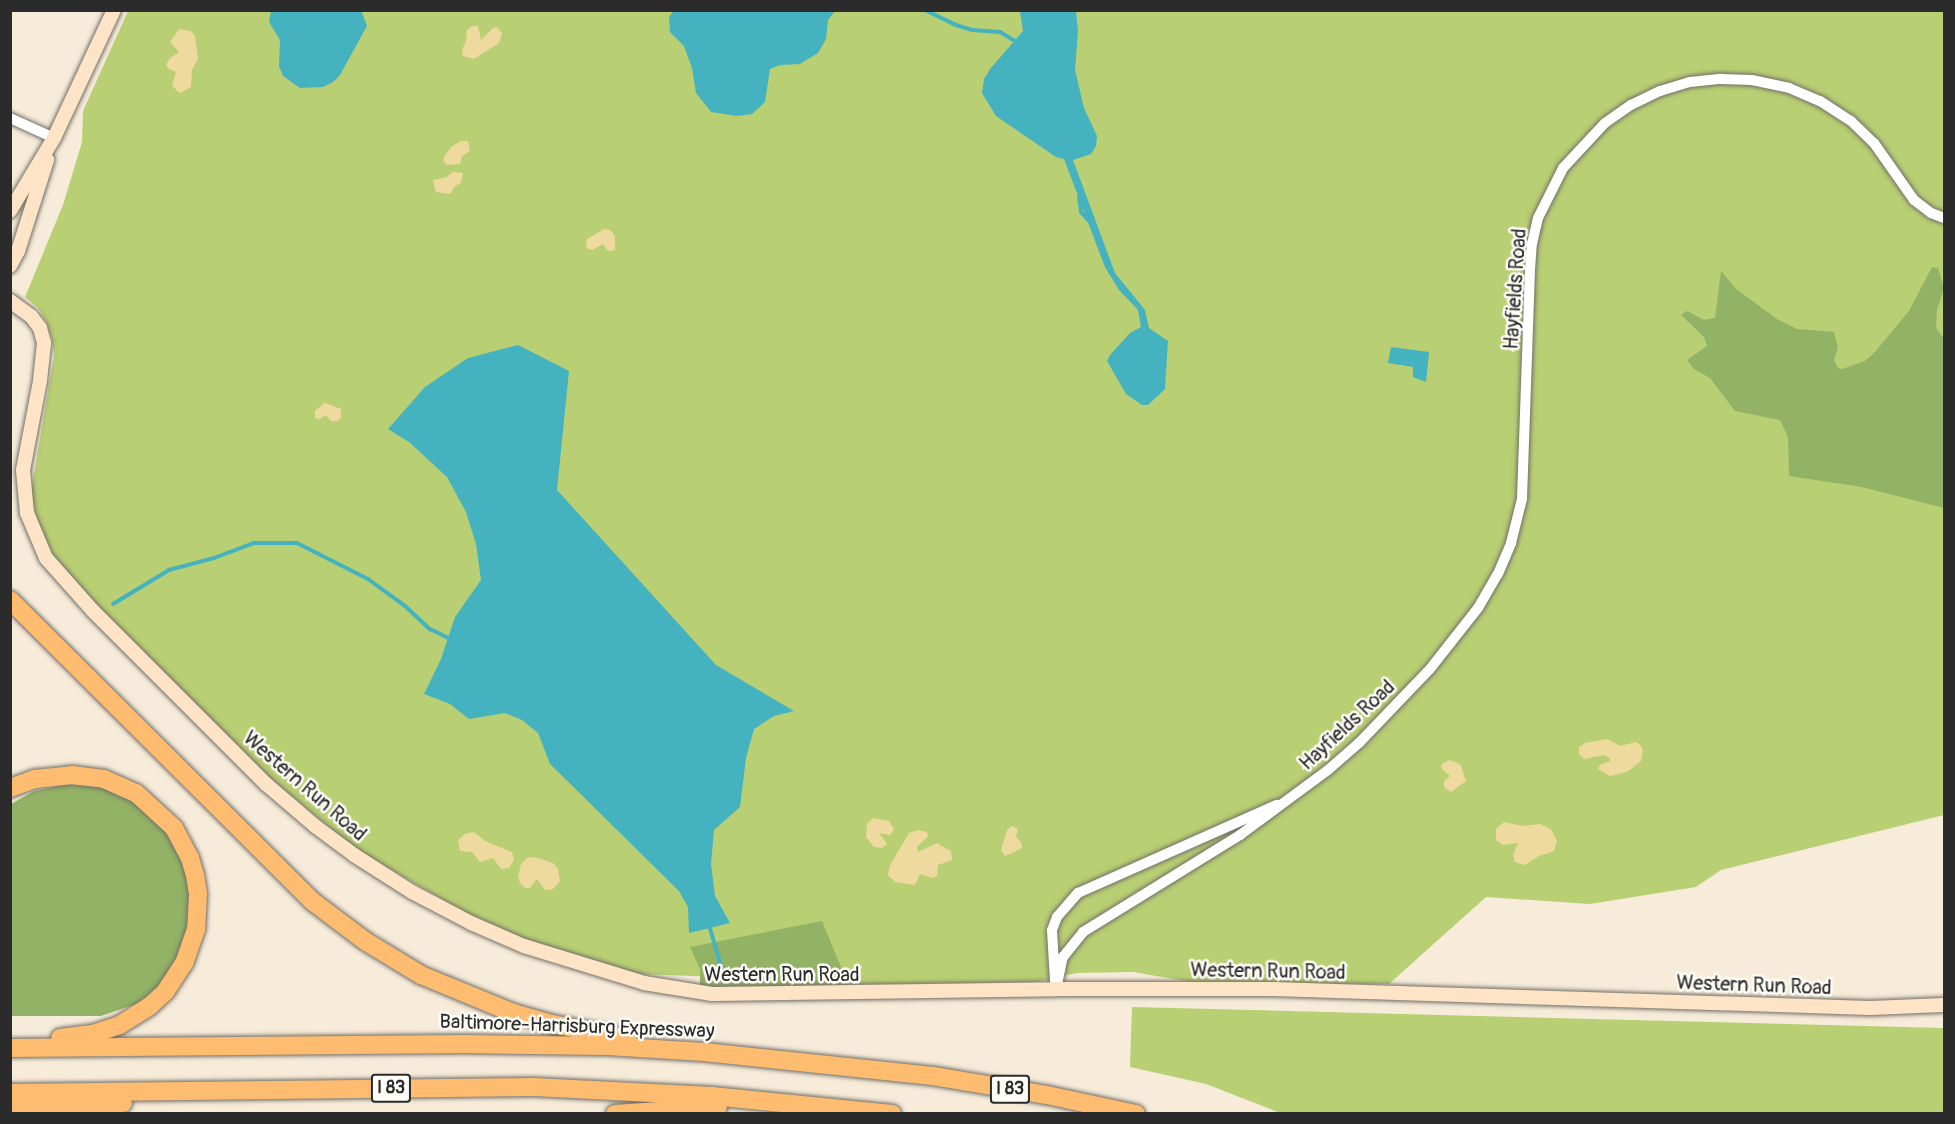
<!DOCTYPE html>
<style>
body{margin:0}
#map{position:relative;width:1955px;height:1124px;overflow:hidden;background:#f7ecda;font-family:Pangolin,sans-serif}
div>[style]{position:absolute}
[style*='--x']{left:calc(var(--x)*1px);top:calc(var(--y)*1px);width:calc(var(--w)*1px);rotate:calc(var(--a)*1deg)}
.green>*{inset:0;background:#b9cf73}
.forest>*{inset:0;background:#92b265}
.sand>*{inset:0;background:#eeda9e}
.water>*{inset:0;background:#44b2bf}
.stream>*{height:4px;margin:-2px;padding:0 2px;transform-origin:2px;border-radius:2px;background:#44b2bf}
.roads{filter:drop-shadow(0 0 2px #726f68) drop-shadow(0 0 2px #726f68)}
.street>*{height:10px;margin:-5px;padding:0 5px;transform-origin:5px;border-radius:5px;background:#fff}
.secondary>*{height:14px;margin:-7px;padding:0 7px;transform-origin:7px;border-radius:7px;background:#fee4c6}
.highway>*{height:18px;margin:-9px;padding:0 9px;transform-origin:9px;border-radius:9px;background:#fdbc70}
span{translate:-50% -50%;white-space:nowrap;text-align:center;line-height:1.15;-webkit-text-stroke:5px #fdfcf7;paint-order:stroke}
.shield-label span{padding:2px 4px;background:#fdfcf7;border:2px solid;border-radius:4px;-webkit-text-stroke-width:0}
.shield-label{font-size:18px;color:#2b2b2b;font-weight:700}
.street-label{font-size:20px;color:#2b2b2b}
.frame{position:absolute;inset:0;border:12px solid #2b2b2b;pointer-events:none}
</style>
<div id="map">
<div class="green">
<i style="clip-path:polygon(128px 11px,1944px 11px,1944px 815px,1721px 870px,1696px 887px,1590px 904px,1486px 897px,1389px 984px,1197px 983px,1133px 972px,1077px 973px,1035px 982px,736px 986px,724px 977px,635px 974px,527px 940px,475px 918px,357px 850px,270px 778px,96px 606px,51px 554px,41px 535px,31px 492px,54px 356px,52px 338px,46px 321px,38px 308px,25px 297px,63px 205px,82px 142px,83px 111px)"></i>
<i style="clip-path:polygon(1132px 1007px,1944px 1028px,1944px 1113px,1280px 1113px,1206px 1084px,1130px 1067px)"></i>
</div>
<div class="forest">
<i style="clip-path:polygon(1932px 267px,1938px 268px,1944px 288px,1937px 310px,1936px 328px,1944px 339px,1944px 508px,1862px 487px,1789px 476px,1788px 437px,1780px 420px,1735px 411px,1710px 378px,1694px 369px,1687px 360px,1707px 346px,1704px 337px,1681px 315px,1687px 311px,1704px 320px,1715px 318px,1721px 271px,1736px 289px,1777px 319px,1797px 329px,1834px 332px,1838px 347px,1834px 360px,1838px 368px,1842px 369px,1865px 361px,1874px 353px,1909px 311px)"></i>
<i style="clip-path:polygon(64px 785px,94px 786px,117px 792px,141px 806px,166px 830px,183px 852px,190px 886px,188px 938px,176px 965px,159px 987px,136px 1004px,101px 1016px,11px 1016px,11px 804px,34px 791px)"></i>
<i style="clip-path:polygon(822px 921px,850px 989px,700px 988px,700px 969px,690px 947px)"></i>
</div>
<div class="sand">
<i style="clip-path:polygon(472px 26px,478px 26px,481px 40px,493px 28px,497px 27px,502px 33px,499px 43px,474px 59px,463px 56px,462px 50px,466px 41px,467px 30px)"></i>
<i style="clip-path:polygon(179px 29px,191px 31px,195px 36px,198px 59px,192px 70px,191px 87px,180px 93px,172px 86px,176px 72px,169px 69px,166px 65px,170px 58px,179px 52px,170px 42px)"></i>
<i style="clip-path:polygon(461px 141px,468px 141px,470px 151px,462px 156px,460px 164px,447px 165px,443px 161px,445px 155px,451px 147px)"></i>
<i style="clip-path:polygon(453px 172px,463px 173px,461px 183px,455px 186px,450px 194px,436px 192px,433px 180px,447px 177px)"></i>
<i style="clip-path:polygon(604px 229px,610px 230px,615px 236px,615px 250px,608px 251px,603px 244px,592px 250px,586px 248px,587px 239px)"></i>
<i style="clip-path:polygon(325px 403px,341px 409px,341px 417px,338px 421px,331px 421px,326px 415px,320px 419px,315px 418px,315px 411px)"></i>
<i style="clip-path:polygon(1607px 739px,1620px 746px,1636px 742px,1640px 745px,1643px 750px,1641px 761px,1627px 772px,1610px 776px,1598px 769px,1600px 765px,1610px 761px,1610px 758px,1604px 755px,1584px 759px,1579px 754px,1579px 747px,1585px 743px)"></i>
<i style="clip-path:polygon(1449px 760px,1460px 764px,1466px 781px,1451px 792px,1444px 787px,1444px 781px,1450px 776px,1441px 768px,1442px 764px)"></i>
<i style="clip-path:polygon(873px 818px,889px 821px,894px 829px,890px 835px,879px 833px,887px 844px,882px 848px,874px 847px,866px 837px,867px 824px)"></i>
<i style="clip-path:polygon(1504px 822px,1522px 826px,1540px 824px,1551px 829px,1557px 841px,1554px 851px,1539px 856px,1525px 865px,1515px 862px,1513px 855px,1518px 843px,1503px 845px,1496px 840px,1496px 829px)"></i>
<i style="clip-path:polygon(1012px 826px,1018px 829px,1016px 837px,1021px 842px,1022px 848px,1005px 856px,1001px 850px,1007px 830px)"></i>
<i style="clip-path:polygon(918px 830px,927px 832px,928px 836px,917px 847px,918px 852px,937px 843px,951px 851px,952px 860px,938px 865px,937px 876px,932px 878px,920px 874px,915px 885px,895px 882px,888px 875px,890px 865px,909px 833px)"></i>
<i style="clip-path:polygon(474px 832px,485px 841px,512px 852px,514px 860px,509px 868px,501px 869px,493px 858px,480px 862px,472px 852px,460px 851px,458px 840px,465px 834px)"></i>
<i style="clip-path:polygon(534px 857px,553px 863px,558px 869px,560px 881px,553px 889px,545px 890px,537px 879px,530px 888px,525px 888px,520px 883px,518px 877px,521px 864px,527px 858px)"></i>
</div>
<div class="water">
<i style="clip-path:polygon(361px 10px,367px 26px,340px 75px,333px 82px,323px 87px,300px 88px,283px 76px,279px 66px,280px 40px,269px 22px,271px 11px)"></i>
<i style="clip-path:polygon(674px 10px,835px 10px,835px 11px,828px 20px,826px 39px,818px 53px,800px 64px,780px 65px,770px 69px,765px 102px,752px 114px,737px 116px,711px 112px,696px 93px,692px 68px,684px 46px,670px 32px,669px 17px)"></i>
<i style="clip-path:polygon(1020px 11px,1076px 11px,1078px 31px,1075px 70px,1084px 108px,1097px 136px,1096px 146px,1091px 154px,1073px 160px,1115px 273px,1145px 310px,1149px 328px,1168px 341px,1165px 389px,1148px 405px,1142px 405px,1126px 394px,1107px 361px,1110px 355px,1130px 333px,1141px 327px,1138px 310px,1119px 290px,1105px 267px,1064px 159px,1056px 157px,996px 116px,982px 93px,984px 79px,990px 69px,1023px 31px)"></i>
<i style="clip-path:polygon(518px 345px,569px 371px,557px 490px,716px 665px,794px 711px,774px 716px,754px 729px,746px 758px,740px 807px,714px 830px,711px 864px,715px 896px,730px 923px,689px 933px,688px 907px,679px 891px,550px 764px,538px 733px,522px 720px,505px 713px,469px 719px,450px 704px,424px 694px,441px 659px,455px 617px,481px 580px,476px 544px,466px 512px,447px 477px,409px 442px,388px 429px,425px 387px,468px 358px)"></i>
<i style="clip-path:polygon(1391px 347px,1429px 352px,1426px 382px,1413px 377px,1413px 367px,1388px 363px)"></i>
</div>
<div class="stream">
<i style="--x:925;--y:10;--w:34;--a:26"></i>
<i style="--x:956;--y:25;--w:17;--a:17"></i>
<i style="--x:972;--y:30;--w:28;--a:4"></i>
<i style="--x:1000;--y:32;--w:17;--a:31"></i>
<i style="--x:1079;--y:197;--w:15;--a:82"></i>
<i style="--x:1081;--y:212;--w:11;--a:49"></i>
<i style="--x:113;--y:604;--w:66;--a:-31.3"></i>
<i style="--x:169;--y:570;--w:47;--a:-14.9"></i>
<i style="--x:214;--y:558;--w:43;--a:-20.6"></i>
<i style="--x:254;--y:543;--w:43;--a:0"></i>
<i style="--x:297;--y:543;--w:80;--a:26.9"></i>
<i style="--x:368;--y:579;--w:46;--a:36.1"></i>
<i style="--x:405;--y:606;--w:34;--a:43"></i>
<i style="--x:430;--y:629;--w:25;--a:26"></i>
<i style="--x:709;--y:925;--w:50;--a:73.7"></i>
</div>
<div class="roads">
<div class="street">
<i style="--x:10;--y:118;--w:48;--a:24.4"></i>
<i style="--x:1055;--y:981;--w:51;--a:-93.4"></i>
<i style="--x:1052;--y:930;--w:14;--a:-69"></i>
<i style="--x:1057;--y:917;--w:32;--a:-49"></i>
<i style="--x:1078;--y:893;--w:218;--a:-23.9"></i>
<i style="--x:1056;--y:989;--w:33;--a:-78"></i>
<i style="--x:1063;--y:957;--w:32;--a:-51"></i>
<i style="--x:1083;--y:932;--w:185;--a:-31.7"></i>
<i style="--x:1240;--y:835;--w:109;--a:-36.5"></i>
<i style="--x:1328;--y:770;--w:41;--a:-41.1"></i>
<i style="--x:1359;--y:743;--w:103;--a:-46.2"></i>
<i style="--x:1430;--y:669;--w:78;--a:-51.8"></i>
<i style="--x:1478;--y:608;--w:39;--a:-60"></i>
<i style="--x:1498;--y:574;--w:34;--a:-67"></i>
<i style="--x:1511;--y:543;--w:45;--a:-76"></i>
<i style="--x:1522;--y:499;--w:229;--a:-88"></i>
<i style="--x:1530;--y:270;--w:26;--a:-86"></i>
<i style="--x:1532;--y:244;--w:27;--a:-77"></i>
<i style="--x:1538;--y:218;--w:56;--a:-63.4"></i>
<i style="--x:1563;--y:168;--w:62;--a:-47"></i>
<i style="--x:1605;--y:123;--w:32;--a:-35"></i>
<i style="--x:1631;--y:105;--w:32;--a:-26"></i>
<i style="--x:1660;--y:91;--w:31;--a:-17"></i>
<i style="--x:1690;--y:82;--w:31;--a:-6"></i>
<i style="--x:1721;--y:79;--w:31;--a:2"></i>
<i style="--x:1752;--y:80;--w:38;--a:12"></i>
<i style="--x:1789;--y:88;--w:34;--a:23"></i>
<i style="--x:1820;--y:101;--w:37;--a:33"></i>
<i style="--x:1851;--y:121;--w:32;--a:44"></i>
<i style="--x:1874;--y:143;--w:70;--a:54.9"></i>
<i style="--x:1914;--y:200;--w:21;--a:37"></i>
<i style="--x:1931;--y:213;--w:14;--a:21"></i>
</div>
<div class="secondary">
<i style="--x:10;--y:211;--w:85;--a:-58.9"></i>
<i style="--x:54;--y:138;--w:141;--a:-64.9"></i>
<i style="--x:10;--y:266;--w:17;--a:-62"></i>
<i style="--x:18;--y:251;--w:96;--a:-72.3"></i>
<i style="--x:10;--y:301;--w:26;--a:36"></i>
<i style="--x:31;--y:316;--w:15;--a:53"></i>
<i style="--x:40;--y:328;--w:16;--a:75"></i>
<i style="--x:44;--y:343;--w:38;--a:96"></i>
<i style="--x:40;--y:381;--w:91;--a:100.8"></i>
<i style="--x:23;--y:470;--w:43;--a:84.7"></i>
<i style="--x:27;--y:513;--w:49;--a:67.1"></i>
<i style="--x:46;--y:558;--w:71;--a:48.4"></i>
<i style="--x:93;--y:611;--w:245;--a:45"></i>
<i style="--x:266;--y:784;--w:65;--a:40.6"></i>
<i style="--x:315;--y:826;--w:49;--a:36.6"></i>
<i style="--x:354;--y:855;--w:69;--a:32.5"></i>
<i style="--x:412;--y:892;--w:67;--a:27.7"></i>
<i style="--x:471;--y:923;--w:58;--a:23.5"></i>
<i style="--x:524;--y:946;--w:126;--a:17.1"></i>
<i style="--x:644;--y:983;--w:69;--a:9.2"></i>
<i style="--x:712;--y:994;--w:344;--a:-0.8"></i>
<i style="--x:1056;--y:989;--w:217;--a:0"></i>
<i style="--x:1273;--y:989;--w:597;--a:1.82"></i>
<i style="--x:1870;--y:1008;--w:74;--a:-2.3"></i>
</div>
<div class="highway">
<i style="--x:10;--y:600;--w:426;--a:44.9"></i>
<i style="--x:312;--y:901;--w:66;--a:37"></i>
<i style="--x:365;--y:941;--w:66;--a:31.3"></i>
<i style="--x:421;--y:975;--w:100;--a:22.4"></i>
<i style="--x:513;--y:1013;--w:41;--a:15.8"></i>
<i style="--x:552;--y:1024;--w:77;--a:10.4"></i>
<i style="--x:10;--y:788;--w:27;--a:-20"></i>
<i style="--x:35;--y:779;--w:37;--a:-6"></i>
<i style="--x:72;--y:775;--w:32;--a:7"></i>
<i style="--x:104;--y:779;--w:35;--a:24"></i>
<i style="--x:136;--y:793;--w:52;--a:42.6"></i>
<i style="--x:174;--y:828;--w:34;--a:62"></i>
<i style="--x:190;--y:858;--w:18;--a:74"></i>
<i style="--x:195;--y:875;--w:19;--a:81"></i>
<i style="--x:198;--y:894;--w:35;--a:93"></i>
<i style="--x:196;--y:929;--w:36;--a:109"></i>
<i style="--x:184;--y:963;--w:33;--a:123"></i>
<i style="--x:166;--y:991;--w:22;--a:137"></i>
<i style="--x:150;--y:1006;--w:36;--a:148"></i>
<i style="--x:120;--y:1025;--w:29;--a:162"></i>
<i style="--x:92;--y:1034;--w:32;--a:173"></i>
<i style="--x:10;--y:1048;--w:454;--a:-0.5"></i>
<i style="--x:464;--y:1044;--w:143;--a:0.8"></i>
<i style="--x:607;--y:1046;--w:97;--a:3.5"></i>
<i style="--x:704;--y:1052;--w:230;--a:6"></i>
<i style="--x:933;--y:1076;--w:116;--a:9.5"></i>
<i style="--x:1047;--y:1095;--w:91;--a:12.1"></i>
<i style="--x:10;--y:1093;--w:524;--a:-0.66"></i>
<i style="--x:534;--y:1087;--w:178;--a:2.9"></i>
<i style="--x:712;--y:1096;--w:181;--a:5.7"></i>
<i style="--x:10;--y:1108;--w:113;--a:-2.5"></i>
<i style="--x:615;--y:1114;--w:103;--a:-3.9"></i>
</div>
</div>
<div class="shield-label">
<span style="left:391px;top:1088px">I 83</span>
<span style="left:1010px;top:1089px">I 83</span>
</div>
<div class="street-label">
<span style="left:1515px;top:289px;rotate:-86deg">Hayfields Road</span>
<span style="left:1347px;top:725px;rotate:-43deg">Hayfields Road</span>
<span style="left:305px;top:786px;rotate:41deg">Western Run Road</span>
<span style="left:1268px;top:971px;rotate:1deg">Western Run Road</span>
<span style="left:782px;top:974px">Western Run Road</span>
<span style="left:1754px;top:985px;rotate:2deg">Western Run Road</span>
<span style="left:577px;top:1026px;rotate:2deg">Baltimore-Harrisburg Expressway</span>
</div>
<div class="frame"></div>
</div>
